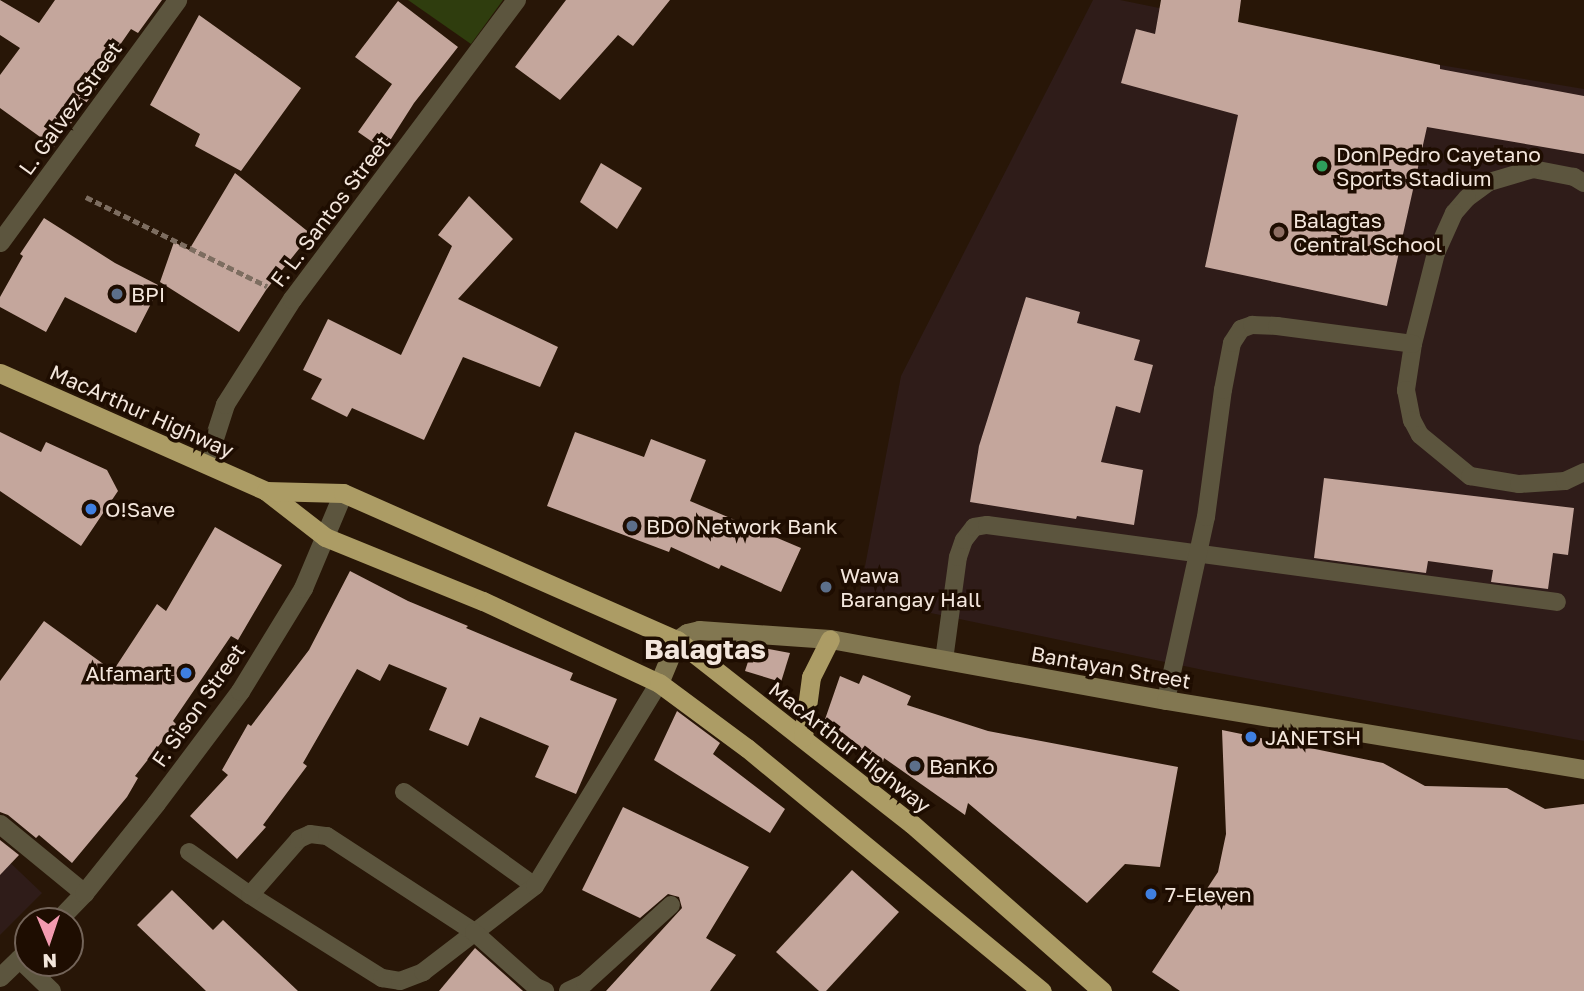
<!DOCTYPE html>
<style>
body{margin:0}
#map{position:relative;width:1584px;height:991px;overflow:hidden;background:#281607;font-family:"Golos Text",sans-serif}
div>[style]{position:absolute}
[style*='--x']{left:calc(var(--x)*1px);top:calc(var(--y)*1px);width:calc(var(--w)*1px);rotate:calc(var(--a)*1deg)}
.education>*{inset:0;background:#2f1c19}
.green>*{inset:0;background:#2f3d0e}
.building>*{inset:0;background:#c4a69c}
.path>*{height:4.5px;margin-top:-2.25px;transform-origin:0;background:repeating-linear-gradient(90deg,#7d6d60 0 7px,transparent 0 10.5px)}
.service>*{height:18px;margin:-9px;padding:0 9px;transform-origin:9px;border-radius:9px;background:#5c553e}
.minor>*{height:19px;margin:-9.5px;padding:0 9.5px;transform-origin:9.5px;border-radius:9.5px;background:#5c553e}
.tertiary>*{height:19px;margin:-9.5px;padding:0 9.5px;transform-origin:9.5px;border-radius:9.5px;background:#5c553e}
.secondary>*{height:19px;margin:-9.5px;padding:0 9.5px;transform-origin:9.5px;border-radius:9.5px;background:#827751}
.trunk>*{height:19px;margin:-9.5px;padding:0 9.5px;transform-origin:9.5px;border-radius:9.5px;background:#ac9c65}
.dots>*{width:19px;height:19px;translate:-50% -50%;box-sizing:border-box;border:4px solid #1e0d01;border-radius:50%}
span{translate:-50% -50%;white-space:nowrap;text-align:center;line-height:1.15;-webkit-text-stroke:7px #1e0d01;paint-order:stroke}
.street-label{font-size:21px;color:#f3e6dc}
.poi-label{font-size:21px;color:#f3e6dc}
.left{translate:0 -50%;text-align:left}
.right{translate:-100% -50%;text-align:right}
.district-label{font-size:28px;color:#f3e6dc;font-weight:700}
.north{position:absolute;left:14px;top:907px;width:70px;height:70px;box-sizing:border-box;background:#1e0d01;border:2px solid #736459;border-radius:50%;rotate:178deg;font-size:19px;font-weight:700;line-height:28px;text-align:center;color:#f3e6dc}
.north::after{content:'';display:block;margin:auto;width:24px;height:32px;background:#f29ab0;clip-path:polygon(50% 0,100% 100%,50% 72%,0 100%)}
</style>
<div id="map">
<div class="education">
<i style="clip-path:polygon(1093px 0,1120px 0,1440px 65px,1584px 89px,1584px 741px,1208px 671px,859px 598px,901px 376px)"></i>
<i style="clip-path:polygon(0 853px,42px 893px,0 935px)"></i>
</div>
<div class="green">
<i style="clip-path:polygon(408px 0,503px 0,471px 44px)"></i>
</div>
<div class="building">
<i style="clip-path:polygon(0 0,39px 23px,55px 0,162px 0,138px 33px,131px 29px,97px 78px,102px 81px,54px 147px,0 108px,0 75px,20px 48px,0 35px)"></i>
<i style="clip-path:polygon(566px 0,670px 0,633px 46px,618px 35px,560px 100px,515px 67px)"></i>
<i style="clip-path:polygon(1161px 0,1241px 0,1238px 22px,1440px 65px,1440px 69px,1584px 96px,1584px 154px,1427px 127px,1387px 306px,1205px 267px,1238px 115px,1121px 83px,1136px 29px,1155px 34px)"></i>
<i style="clip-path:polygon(398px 1px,458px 47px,414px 103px,384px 150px,358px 132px,392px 84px,355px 57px)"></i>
<i style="clip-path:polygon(199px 15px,301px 88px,241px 171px,195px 146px,200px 134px,150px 105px)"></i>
<i style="clip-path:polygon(601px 163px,642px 188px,617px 229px,580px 202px)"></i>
<i style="clip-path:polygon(235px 173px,311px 234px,266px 290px,239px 332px,160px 282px,174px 242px,189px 250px)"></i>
<i style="clip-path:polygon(469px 196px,513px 239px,458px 299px,558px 347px,540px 387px,463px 357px,424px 440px,352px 408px,347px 417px,311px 399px,322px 379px,303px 370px,328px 319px,401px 355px,452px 246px,438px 235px)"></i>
<i style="clip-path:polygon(44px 218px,115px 263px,160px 286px,136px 333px,65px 297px,46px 332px,0 307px,0 297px,23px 256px,20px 254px)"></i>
<i style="clip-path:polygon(1026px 297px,1080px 312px,1077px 323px,1140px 340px,1134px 360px,1153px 365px,1140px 413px,1116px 406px,1101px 462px,1143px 470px,1134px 525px,1077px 516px,1076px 519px,970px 502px,979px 446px)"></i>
<i style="clip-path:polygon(0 432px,41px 452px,46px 442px,107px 470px,118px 491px,81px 546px,0 491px)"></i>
<i style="clip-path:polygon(575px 432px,644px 457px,651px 439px,706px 460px,690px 501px,801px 548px,781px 592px,721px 565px,719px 569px,671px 547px,669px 552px,547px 506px)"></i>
<i style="clip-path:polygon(1324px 478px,1574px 508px,1568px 555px,1553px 553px,1548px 589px,1491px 582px,1493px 570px,1428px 561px,1426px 573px,1314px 558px)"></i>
<i style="clip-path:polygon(215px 527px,282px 565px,238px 640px,231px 636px,173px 721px,176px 724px,135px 776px,138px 778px,127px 797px,72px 863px,39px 835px,36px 838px,8px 815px,0 812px,0 681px,44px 621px,113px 671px,157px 604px,166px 611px)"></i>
<i style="clip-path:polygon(350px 571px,408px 601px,468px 626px,466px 628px,573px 673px,570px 680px,617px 699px,576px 794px,535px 777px,549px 746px,480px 717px,468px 746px,429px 730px,447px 688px,389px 664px,380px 681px,357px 669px,303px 763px,307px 766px,263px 825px,266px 827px,237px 859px,190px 816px,228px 775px,222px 770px,248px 724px,251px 726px,309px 650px)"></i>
<i style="clip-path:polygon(753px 646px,790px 653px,781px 682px,745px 671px)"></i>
<i style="clip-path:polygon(863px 675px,911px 696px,907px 705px,988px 731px,1178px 767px,1160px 867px,1125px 864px,1087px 903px,968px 803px,965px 815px,884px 758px,883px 762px,822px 728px,840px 676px,859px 684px)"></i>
<i style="clip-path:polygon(677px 711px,720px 743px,713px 754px,785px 809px,770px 833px,654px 760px)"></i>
<i style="clip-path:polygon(1222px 730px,1383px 763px,1425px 786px,1507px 788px,1545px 809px,1584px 804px,1584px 991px,1180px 991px,1152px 972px,1218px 872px,1226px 834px)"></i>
<i style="clip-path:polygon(623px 807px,749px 867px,706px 938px,736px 955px,710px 991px,606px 991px,682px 908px,679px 897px,668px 894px,640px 918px,582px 890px)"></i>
<i style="clip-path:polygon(0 840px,19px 855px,0 875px)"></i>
<i style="clip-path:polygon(852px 870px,899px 912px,826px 991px,819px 991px,776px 952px)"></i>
<i style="clip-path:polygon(172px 890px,213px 930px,223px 920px,298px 991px,206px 991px,137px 925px)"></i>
<i style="clip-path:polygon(475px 948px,523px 991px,439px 991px)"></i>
</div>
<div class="path">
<i style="--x:86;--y:197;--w:202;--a:26.2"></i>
</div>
<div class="service">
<i style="--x:1584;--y:183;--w:12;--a:-149"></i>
<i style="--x:1574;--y:177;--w:42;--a:-169"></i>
<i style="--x:1533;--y:169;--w:46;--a:163.5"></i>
<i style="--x:1489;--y:182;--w:27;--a:144"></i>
<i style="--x:1467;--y:198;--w:20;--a:131"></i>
<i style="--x:1454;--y:213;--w:44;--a:114.2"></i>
<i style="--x:1436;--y:253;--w:94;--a:104.2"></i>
<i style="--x:1413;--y:344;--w:47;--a:98.7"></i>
<i style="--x:1406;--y:390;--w:31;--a:79"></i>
<i style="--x:1412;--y:420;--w:17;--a:62"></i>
<i style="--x:1420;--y:435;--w:65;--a:39.4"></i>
<i style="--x:1470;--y:476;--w:50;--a:9.3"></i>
<i style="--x:1519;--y:484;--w:46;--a:-3.7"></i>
<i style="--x:1565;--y:481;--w:21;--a:-25"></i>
<i style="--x:944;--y:660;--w:104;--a:-82.3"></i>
<i style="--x:958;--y:557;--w:18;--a:-71"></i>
<i style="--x:964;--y:540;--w:16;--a:-52"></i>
<i style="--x:974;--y:527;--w:13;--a:-9"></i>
<i style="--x:987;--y:525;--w:575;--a:7.69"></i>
<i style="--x:1166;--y:700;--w:187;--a:-77.7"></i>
<i style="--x:1206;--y:517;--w:128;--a:-82.4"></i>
<i style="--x:1223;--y:390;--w:48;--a:-79.2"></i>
<i style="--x:1232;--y:343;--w:17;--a:-57"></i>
<i style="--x:1241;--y:329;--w:12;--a:-20"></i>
<i style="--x:1252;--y:325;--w:25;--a:2"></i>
<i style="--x:1277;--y:326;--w:137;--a:7.5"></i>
<i style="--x:404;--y:792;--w:161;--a:35.7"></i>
<i style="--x:189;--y:852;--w:75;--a:35.2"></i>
<i style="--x:250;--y:895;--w:156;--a:32.2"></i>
<i style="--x:382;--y:978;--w:18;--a:9"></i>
<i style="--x:400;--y:981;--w:25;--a:-21"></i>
<i style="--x:423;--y:972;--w:141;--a:-37.5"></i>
<i style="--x:535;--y:886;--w:238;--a:-58.6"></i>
<i style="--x:250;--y:895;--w:74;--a:-48.8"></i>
<i style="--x:299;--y:839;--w:12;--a:-24"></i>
<i style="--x:310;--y:834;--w:17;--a:7"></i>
<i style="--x:327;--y:836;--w:176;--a:33.1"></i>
<i style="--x:474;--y:932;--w:83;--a:41.6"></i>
<i style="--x:536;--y:987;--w:10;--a:24"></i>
<i style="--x:19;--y:959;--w:46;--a:44.1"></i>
<i style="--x:568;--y:991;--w:19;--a:-25"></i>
<i style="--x:585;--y:983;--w:116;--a:-42.2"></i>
</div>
<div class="minor">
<i style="--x:0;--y:242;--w:300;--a:-53.8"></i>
<i style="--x:206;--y:463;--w:62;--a:-72.1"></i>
<i style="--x:225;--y:404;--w:125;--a:-57.5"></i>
<i style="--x:292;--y:299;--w:374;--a:-53.2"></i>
<i style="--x:0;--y:824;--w:109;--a:39.4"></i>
</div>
<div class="tertiary">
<i style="--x:57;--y:921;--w:39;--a:-46"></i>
<i style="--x:84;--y:893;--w:115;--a:-51.3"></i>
<i style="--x:156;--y:803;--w:140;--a:-53.1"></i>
<i style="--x:240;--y:691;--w:121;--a:-58.5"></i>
<i style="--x:303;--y:588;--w:103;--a:-67.2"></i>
<i style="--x:0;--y:977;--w:39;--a:-44"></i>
</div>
<div class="secondary">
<i style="--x:659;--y:683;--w:47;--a:-67.3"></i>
<i style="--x:677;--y:640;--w:12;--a:-35"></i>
<i style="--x:687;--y:633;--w:12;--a:-14"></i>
<i style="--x:699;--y:630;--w:131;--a:3.9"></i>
<i style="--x:830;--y:639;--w:341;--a:10.3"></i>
<i style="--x:1166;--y:700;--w:424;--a:9.4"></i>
</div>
<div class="trunk">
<i style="--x:0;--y:373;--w:291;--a:23.9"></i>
<i style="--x:266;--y:491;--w:75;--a:37.9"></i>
<i style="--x:325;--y:537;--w:170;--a:22.1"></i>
<i style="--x:483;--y:601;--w:194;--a:25"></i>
<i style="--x:659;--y:683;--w:109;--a:36.5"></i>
<i style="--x:747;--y:748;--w:382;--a:39.5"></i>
<i style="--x:266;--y:491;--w:77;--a:1.5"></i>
<i style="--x:343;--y:493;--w:365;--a:23.8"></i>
<i style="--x:677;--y:640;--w:298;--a:38.1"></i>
<i style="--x:912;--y:824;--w:253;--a:41.3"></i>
<i style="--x:803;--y:737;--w:61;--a:-82.4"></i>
<i style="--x:811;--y:677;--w:42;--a:-63.4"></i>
</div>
<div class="dots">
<i style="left:1322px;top:166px;background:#2e9e5b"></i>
<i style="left:1279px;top:232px;background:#8d6e63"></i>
<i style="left:117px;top:294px;background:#5c6f8a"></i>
<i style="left:91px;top:509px;background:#3f7fe0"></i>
<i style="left:632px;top:526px;background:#5c6f8a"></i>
<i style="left:826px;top:587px;background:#5c6f8a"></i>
<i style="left:186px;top:673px;background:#3f7fe0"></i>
<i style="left:1251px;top:737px;background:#3f7fe0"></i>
<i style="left:915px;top:766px;background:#5c6f8a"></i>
<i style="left:1151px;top:894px;background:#3f7fe0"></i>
</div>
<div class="street-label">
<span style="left:70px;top:108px;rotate:-54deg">L. Galvez Street</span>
<span style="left:330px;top:211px;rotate:-53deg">F. L. Santos Street</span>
<span style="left:142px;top:411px;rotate:24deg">MacArthur Highway</span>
<span style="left:1111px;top:667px;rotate:10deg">Bantayan Street</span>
<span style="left:198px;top:705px;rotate:-55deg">F. Sison Street</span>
<span style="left:850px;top:747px;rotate:38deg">MacArthur Highway</span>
</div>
<div class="poi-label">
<span class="left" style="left:1336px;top:166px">Don Pedro Cayetano<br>Sports Stadium</span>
<span class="left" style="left:1293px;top:232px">Balagtas<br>Central School</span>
<span class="left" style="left:131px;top:294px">BPI</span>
<span class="left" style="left:105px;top:509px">O!Save</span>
<span class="left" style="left:646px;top:526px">BDO Network Bank</span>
<span class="left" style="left:840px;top:587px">Wawa<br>Barangay Hall</span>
<span class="right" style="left:172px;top:673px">Alfamart</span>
<span class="left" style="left:1265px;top:737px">JANETSH</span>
<span class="left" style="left:929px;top:766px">BanKo</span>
<span class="left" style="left:1165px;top:894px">7-Eleven</span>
</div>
<div class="district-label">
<span style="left:705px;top:649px">Balagtas</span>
</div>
<div class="north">N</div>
</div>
